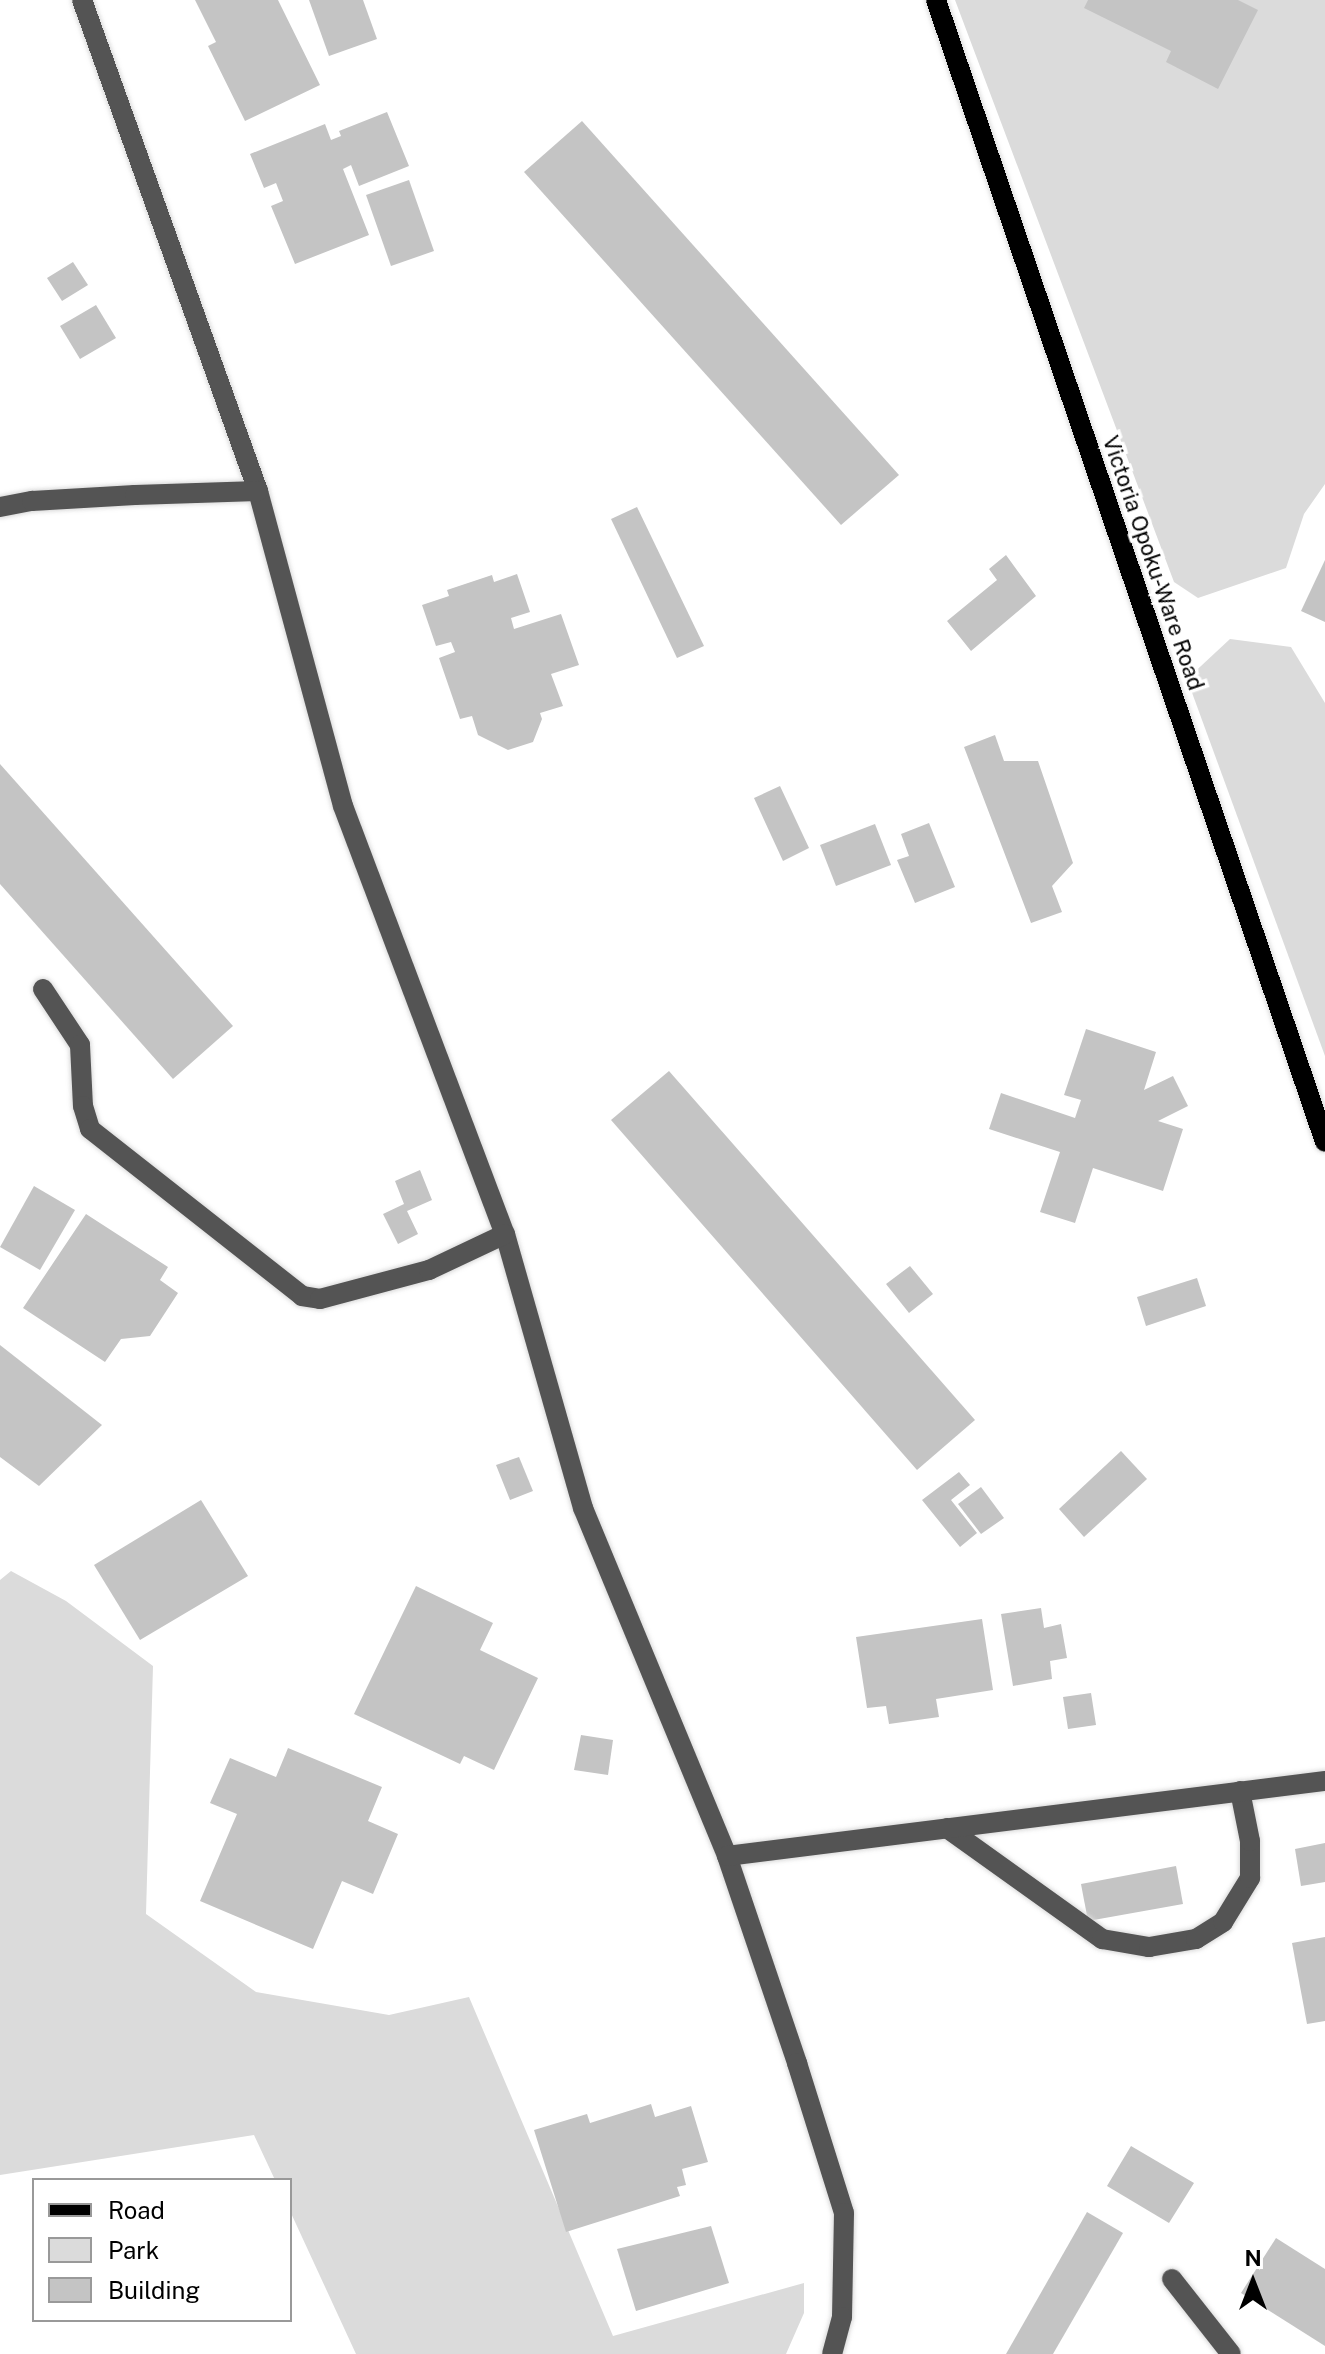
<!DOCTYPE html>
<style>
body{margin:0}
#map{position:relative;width:1325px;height:2354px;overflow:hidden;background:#fff;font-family:"Public Sans",sans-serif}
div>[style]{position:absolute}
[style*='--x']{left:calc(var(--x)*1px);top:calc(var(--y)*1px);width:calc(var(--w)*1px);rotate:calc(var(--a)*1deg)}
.green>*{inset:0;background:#dbdbdb}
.building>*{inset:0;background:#c4c4c4}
.roads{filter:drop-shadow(0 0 2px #dbdbdb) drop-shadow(0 0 2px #dbdbdb)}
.minor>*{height:20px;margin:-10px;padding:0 10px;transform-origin:10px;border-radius:10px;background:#545454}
.major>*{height:20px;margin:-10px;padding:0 10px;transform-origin:10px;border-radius:10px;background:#000}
span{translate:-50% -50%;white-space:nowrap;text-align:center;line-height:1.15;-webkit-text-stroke:7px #fff;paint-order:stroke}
.street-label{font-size:22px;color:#000}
.legend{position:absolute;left:32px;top:2178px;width:260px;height:144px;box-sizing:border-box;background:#fff;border:2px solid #999;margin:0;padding:10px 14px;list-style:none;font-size:24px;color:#000}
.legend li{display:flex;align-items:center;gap:16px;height:40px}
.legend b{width:40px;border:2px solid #999}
.north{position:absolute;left:1213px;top:2242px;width:80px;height:80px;-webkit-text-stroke:6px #fff;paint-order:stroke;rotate:0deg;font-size:22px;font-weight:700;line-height:32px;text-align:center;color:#000}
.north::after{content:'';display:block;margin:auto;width:28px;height:36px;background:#000;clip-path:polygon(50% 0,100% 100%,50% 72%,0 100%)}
</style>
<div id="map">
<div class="green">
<i style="clip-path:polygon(955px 0,1325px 0,1325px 484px,1304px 514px,1286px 568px,1198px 598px,1174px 582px)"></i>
<i style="clip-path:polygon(1230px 639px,1291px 647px,1325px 703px,1325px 1056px,1187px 679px)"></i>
<i style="clip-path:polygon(11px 1571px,66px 1601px,153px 1666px,146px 1914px,256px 1992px,389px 2015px,469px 1997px,613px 2336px,804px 2283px,804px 2313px,786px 2354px,356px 2354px,290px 2211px,290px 2180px,275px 2180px,254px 2135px,0 2175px,0 1580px)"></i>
</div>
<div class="building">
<i style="clip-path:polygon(195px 0,278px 0,320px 85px,245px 121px,208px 46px,216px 42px)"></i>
<i style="clip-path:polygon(309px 0,363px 0,377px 39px,329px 56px)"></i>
<i style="clip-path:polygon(1088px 0,1238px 0,1258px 10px,1218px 89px,1166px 62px,1171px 51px,1084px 8px)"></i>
<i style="clip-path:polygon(387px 112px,409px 166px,359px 186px,351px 165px,343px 169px,369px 235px,295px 264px,271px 206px,283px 201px,276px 183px,264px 188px,250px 154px,325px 124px,331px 140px,341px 136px,339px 131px)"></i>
<i style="clip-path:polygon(582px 121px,899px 475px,841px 525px,524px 172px)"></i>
<i style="clip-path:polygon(409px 180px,434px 251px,391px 266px,366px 195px)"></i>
<i style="clip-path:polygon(73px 262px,88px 285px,62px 301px,47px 278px)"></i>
<i style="clip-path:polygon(96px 305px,116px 338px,80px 359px,60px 326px)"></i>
<i style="clip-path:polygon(637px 507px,704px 646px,677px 658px,611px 519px)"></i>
<i style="clip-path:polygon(1006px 555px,1036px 596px,971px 651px,947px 621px,997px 580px,989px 569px)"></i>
<i style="clip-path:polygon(1325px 560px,1325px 622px,1301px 611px)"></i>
<i style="clip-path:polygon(517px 574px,530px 612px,511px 618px,514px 629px,561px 614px,579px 665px,551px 674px,563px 706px,540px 713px,542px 719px,533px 742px,508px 750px,478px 735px,472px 716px,460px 719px,439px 658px,455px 652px,451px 642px,436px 646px,422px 605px,449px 596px,447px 590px,492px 575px,494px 582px)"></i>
<i style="clip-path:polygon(995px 735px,1004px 761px,1038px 761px,1073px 863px,1052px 886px,1062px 912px,1031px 923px,964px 747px)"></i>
<i style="clip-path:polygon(0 764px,233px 1026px,173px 1079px,0 884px)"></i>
<i style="clip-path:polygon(780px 786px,809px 848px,783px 861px,754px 798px)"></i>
<i style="clip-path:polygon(929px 823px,955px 887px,915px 903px,897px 860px,909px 856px,901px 834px)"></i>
<i style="clip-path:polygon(875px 824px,891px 865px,836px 886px,820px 845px)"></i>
<i style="clip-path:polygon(1086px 1029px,1156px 1052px,1144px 1090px,1173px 1076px,1188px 1106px,1158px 1121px,1183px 1129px,1163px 1191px,1093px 1168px,1075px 1223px,1040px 1212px,1060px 1152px,989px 1129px,1001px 1093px,1075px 1118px,1081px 1100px,1064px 1095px)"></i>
<i style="clip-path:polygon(669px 1071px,975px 1420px,917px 1470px,611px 1120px)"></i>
<i style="clip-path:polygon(420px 1170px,432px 1200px,407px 1211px,418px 1234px,398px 1244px,383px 1214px,404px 1204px,395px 1181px)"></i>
<i style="clip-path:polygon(34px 1186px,75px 1210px,40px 1270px,0 1247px)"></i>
<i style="clip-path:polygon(86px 1214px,168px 1267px,160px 1280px,178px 1293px,150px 1336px,121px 1339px,105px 1362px,23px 1308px)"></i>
<i style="clip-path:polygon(910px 1266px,933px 1294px,909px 1313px,886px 1284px)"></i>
<i style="clip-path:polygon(1197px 1278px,1206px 1306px,1146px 1326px,1137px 1297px)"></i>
<i style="clip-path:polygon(0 1345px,102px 1425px,39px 1486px,0 1457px)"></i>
<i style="clip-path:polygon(1121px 1451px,1147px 1479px,1084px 1537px,1059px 1509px)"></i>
<i style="clip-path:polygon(519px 1457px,533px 1491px,510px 1500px,496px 1465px)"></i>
<i style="clip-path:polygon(959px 1472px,970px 1485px,951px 1500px,977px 1533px,960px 1547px,922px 1500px)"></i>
<i style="clip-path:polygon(981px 1487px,1004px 1518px,981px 1534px,958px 1504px)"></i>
<i style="clip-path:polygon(201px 1500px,248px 1576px,140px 1640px,94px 1565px)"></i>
<i style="clip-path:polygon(416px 1586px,493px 1623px,480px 1650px,538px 1678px,494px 1770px,464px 1756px,460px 1764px,354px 1714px)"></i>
<i style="clip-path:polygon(1041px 1608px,1044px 1628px,1061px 1624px,1067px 1658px,1050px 1661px,1052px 1679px,1013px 1686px,1001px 1614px)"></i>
<i style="clip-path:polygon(982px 1619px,993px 1690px,936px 1699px,939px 1717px,889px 1724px,886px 1706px,867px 1708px,856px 1637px)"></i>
<i style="clip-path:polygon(1091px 1693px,1096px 1725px,1068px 1729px,1063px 1697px)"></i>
<i style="clip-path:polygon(581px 1735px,613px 1740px,608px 1775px,574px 1770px)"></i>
<i style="clip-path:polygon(288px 1748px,382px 1787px,368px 1821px,398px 1834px,373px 1894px,342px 1881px,313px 1949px,200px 1901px,237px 1814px,210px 1803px,230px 1758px,276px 1777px)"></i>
<i style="clip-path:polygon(1325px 1843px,1325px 1882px,1301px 1886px,1295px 1849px)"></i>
<i style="clip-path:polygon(1176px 1866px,1183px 1904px,1088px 1921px,1081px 1884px)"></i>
<i style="clip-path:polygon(1325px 1937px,1325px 2021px,1307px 2024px,1292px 1943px)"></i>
<i style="clip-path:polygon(651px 2104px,655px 2117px,691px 2106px,708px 2162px,682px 2169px,686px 2185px,677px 2187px,680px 2196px,566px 2232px,534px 2130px,587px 2114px,590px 2123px)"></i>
<i style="clip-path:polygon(1131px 2146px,1194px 2183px,1169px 2223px,1107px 2186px)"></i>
<i style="clip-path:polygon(1087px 2212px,1123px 2233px,1053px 2354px,1006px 2354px)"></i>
<i style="clip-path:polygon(711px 2226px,729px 2283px,636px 2311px,617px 2249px)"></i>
<i style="clip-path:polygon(1276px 2238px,1325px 2269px,1325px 2346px,1241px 2293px)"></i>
</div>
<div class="roads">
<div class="minor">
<i style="--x:82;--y:0;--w:522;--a:70.28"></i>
<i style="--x:258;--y:491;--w:326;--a:74.9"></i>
<i style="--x:343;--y:806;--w:458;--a:69.3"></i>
<i style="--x:505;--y:1234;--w:285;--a:74.1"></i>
<i style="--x:583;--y:1508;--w:377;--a:67.5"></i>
<i style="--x:727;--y:1856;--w:219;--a:71.3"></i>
<i style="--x:797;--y:2063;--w:157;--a:72.6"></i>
<i style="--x:844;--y:2213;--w:104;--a:91.1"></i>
<i style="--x:842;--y:2317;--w:38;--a:105"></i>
<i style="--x:0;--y:507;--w:33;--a:-11"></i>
<i style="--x:32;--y:501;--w:103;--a:-3.3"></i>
<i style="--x:135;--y:495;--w:123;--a:-1.9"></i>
<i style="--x:43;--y:989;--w:67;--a:56.5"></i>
<i style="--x:80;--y:1045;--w:61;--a:87.2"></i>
<i style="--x:83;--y:1106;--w:24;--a:73"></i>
<i style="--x:90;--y:1129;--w:270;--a:38.2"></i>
<i style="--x:302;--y:1296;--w:18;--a:9"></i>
<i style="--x:320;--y:1299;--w:113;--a:-14.9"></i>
<i style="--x:429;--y:1270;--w:84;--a:-25.3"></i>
<i style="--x:947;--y:1828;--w:191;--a:35.6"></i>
<i style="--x:1102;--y:1939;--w:48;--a:9.7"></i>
<i style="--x:1149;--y:1947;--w:48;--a:-9.7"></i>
<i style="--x:1196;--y:1939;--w:32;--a:-32"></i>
<i style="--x:1223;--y:1922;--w:52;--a:-58.5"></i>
<i style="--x:1250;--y:1878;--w:37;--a:-90"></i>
<i style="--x:1250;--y:1841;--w:51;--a:-101.3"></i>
<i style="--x:727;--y:1856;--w:603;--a:-7.15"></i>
<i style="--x:1172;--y:2279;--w:95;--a:51.8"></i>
</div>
<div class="major">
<i style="--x:936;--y:0;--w:1206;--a:71.19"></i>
</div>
</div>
<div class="street-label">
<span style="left:1153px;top:563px;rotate:71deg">Victoria Opoku-Ware Road</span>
</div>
<ul class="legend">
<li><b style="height:10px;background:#000"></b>Road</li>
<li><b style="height:22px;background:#dbdbdb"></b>Park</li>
<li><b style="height:22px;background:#c4c4c4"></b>Building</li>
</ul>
<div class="north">N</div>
</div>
